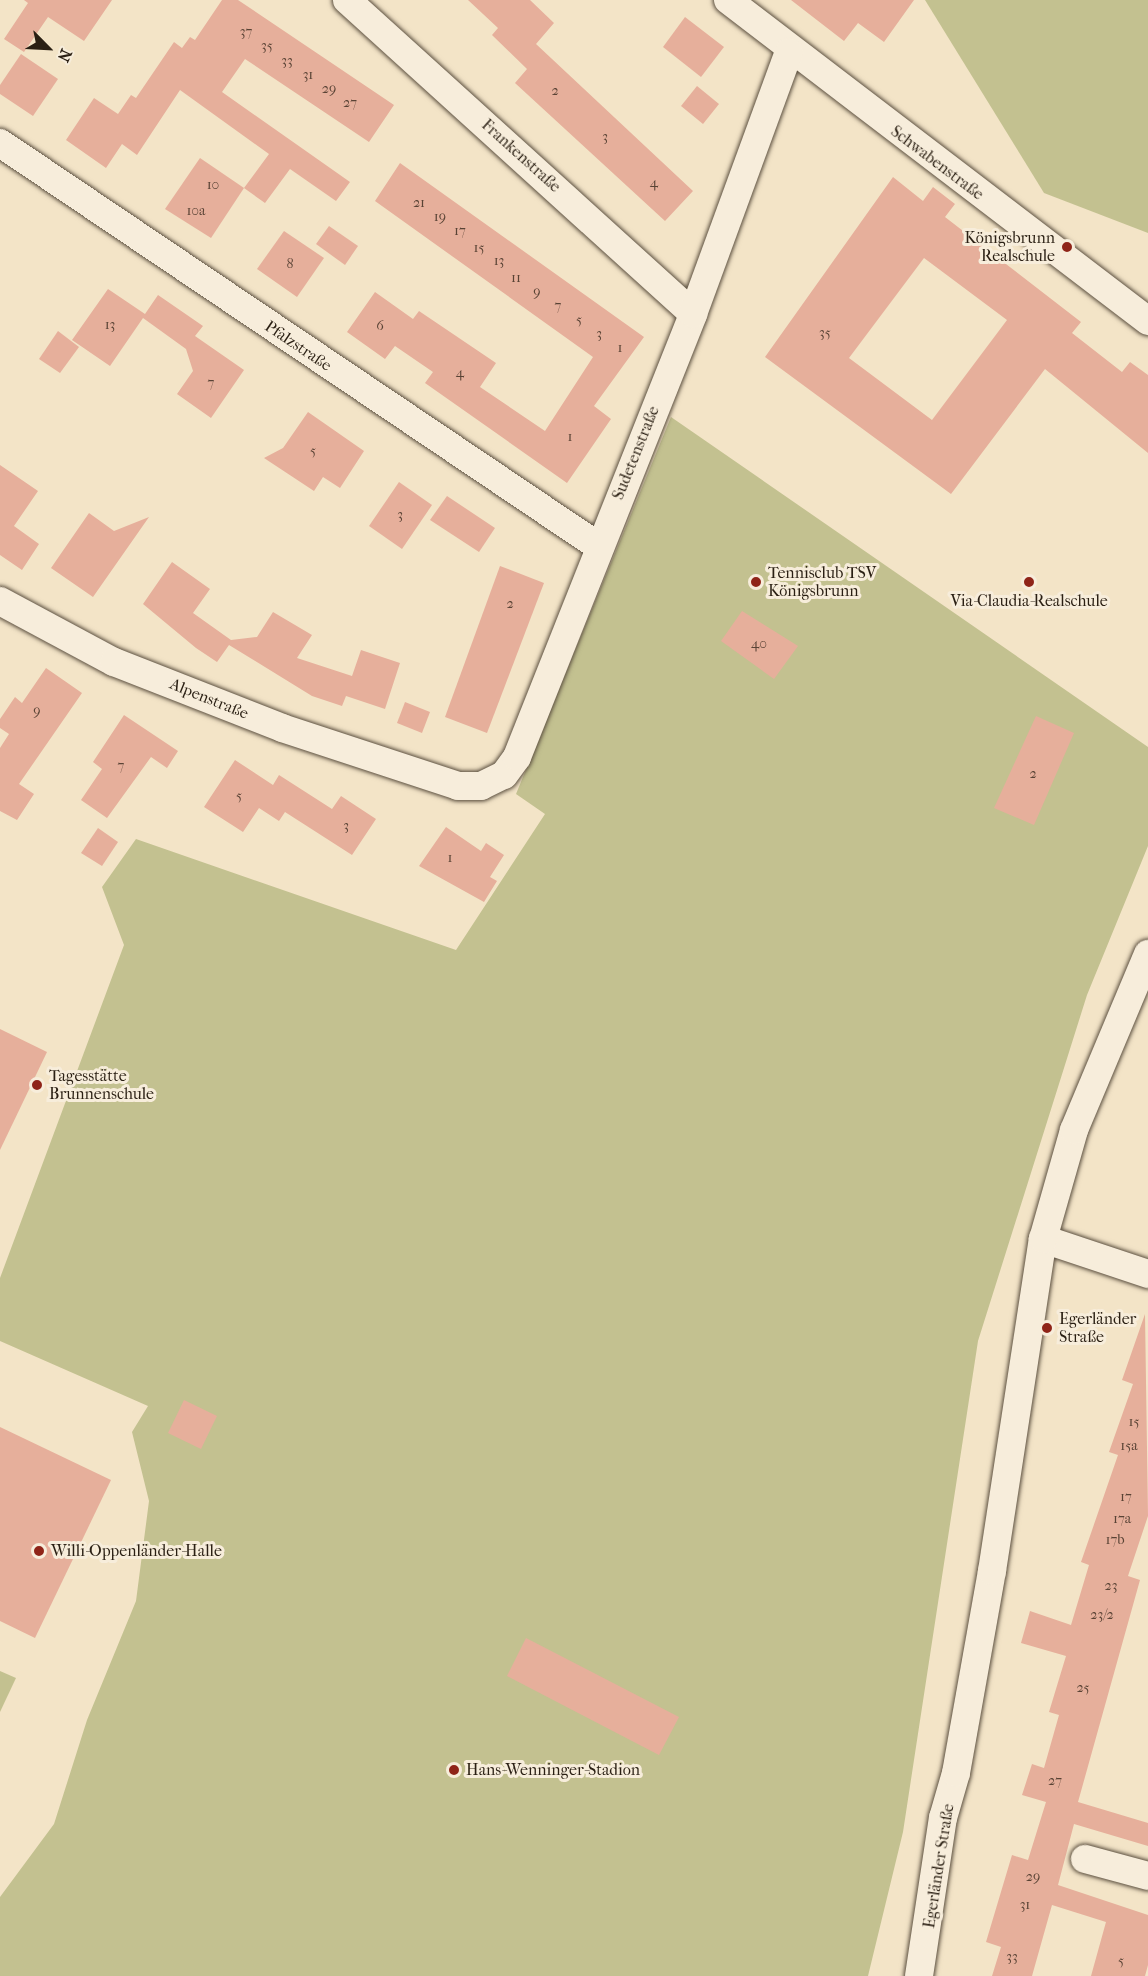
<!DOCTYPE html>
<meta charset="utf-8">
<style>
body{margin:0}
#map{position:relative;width:1148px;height:1976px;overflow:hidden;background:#f3e4c7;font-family:"IM FELL French Canon",serif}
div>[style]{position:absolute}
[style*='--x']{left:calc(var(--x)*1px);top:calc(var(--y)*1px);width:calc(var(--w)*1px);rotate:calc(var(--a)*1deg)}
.green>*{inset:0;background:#c3c190}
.building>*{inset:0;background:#e6af9b}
.roads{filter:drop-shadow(0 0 2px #5c5040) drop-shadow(0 0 2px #5c5040)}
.street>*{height:28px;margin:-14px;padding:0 14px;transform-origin:14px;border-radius:14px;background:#f7eddb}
.dots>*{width:16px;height:16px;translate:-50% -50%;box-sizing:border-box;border:3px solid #f7eddb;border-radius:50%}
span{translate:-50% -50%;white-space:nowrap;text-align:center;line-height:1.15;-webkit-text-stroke:6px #f7eddb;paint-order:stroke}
.number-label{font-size:14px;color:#594335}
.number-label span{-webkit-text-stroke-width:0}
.street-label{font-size:16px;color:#2a1f13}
.poi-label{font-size:16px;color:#2a1f13}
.right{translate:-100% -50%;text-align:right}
.left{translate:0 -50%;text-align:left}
.north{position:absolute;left:18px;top:18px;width:60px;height:60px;-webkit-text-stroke:4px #f7eddb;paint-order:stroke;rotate:114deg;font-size:16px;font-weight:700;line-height:24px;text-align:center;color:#2a1f13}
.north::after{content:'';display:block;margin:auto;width:21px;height:27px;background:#2a1f13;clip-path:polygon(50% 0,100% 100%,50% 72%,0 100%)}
</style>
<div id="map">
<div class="green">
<i style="clip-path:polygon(925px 0,1148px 0,1148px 233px,1044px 193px)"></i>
<i style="clip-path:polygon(671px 417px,1148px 747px,1148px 846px,1087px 995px,978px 1341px,903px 1832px,868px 1976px,0 1976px,0 1897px,54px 1824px,87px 1720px,136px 1601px,149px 1501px,132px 1432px,148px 1406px,0 1341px,0 1278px,124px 945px,102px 887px,136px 839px,456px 950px,545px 814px,516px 794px)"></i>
<i style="clip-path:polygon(0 1671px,16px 1678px,0 1712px)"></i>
</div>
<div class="building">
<i style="clip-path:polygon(24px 0,112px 0,84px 41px,48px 17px,24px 52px,4px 39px,28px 3px)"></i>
<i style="clip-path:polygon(222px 0,238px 0,394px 105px,369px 142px,245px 59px,222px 92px,350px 182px,336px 201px,290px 169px,265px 203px,244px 188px,269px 154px,180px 90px,137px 155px,122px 144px,106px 168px,66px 140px,94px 98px,118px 114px,131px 95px,136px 98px,174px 42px,182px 48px,190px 37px,195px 40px)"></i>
<i style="clip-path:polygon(468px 0,530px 0,554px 23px,536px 44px,693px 191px,665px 221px,515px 83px,527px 69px,492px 35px,498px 28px)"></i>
<i style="clip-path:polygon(791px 0,914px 0,884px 42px,858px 23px,844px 41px)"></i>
<i style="clip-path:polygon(685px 17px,724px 47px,701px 77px,663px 47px)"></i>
<i style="clip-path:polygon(21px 54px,58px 79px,33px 116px,0 94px,0 85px)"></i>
<i style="clip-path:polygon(697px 86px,719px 104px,703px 124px,681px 106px)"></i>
<i style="clip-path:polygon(200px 158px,244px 188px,211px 238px,165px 209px)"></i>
<i style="clip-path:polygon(400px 163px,644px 337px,594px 406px,611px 419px,567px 483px,425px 383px,433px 372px,395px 346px,385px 359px,347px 332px,375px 292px,413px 319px,419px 311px,496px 363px,480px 387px,545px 431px,593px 357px,375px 201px)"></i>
<i style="clip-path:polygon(evenodd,893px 177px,923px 201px,933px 187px,955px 204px,945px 217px,1081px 322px,1072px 333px,1122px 372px,1130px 362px,1148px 375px,1148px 453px,1045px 369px,951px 494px,765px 357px,893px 177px,924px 258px,1007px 320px,932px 420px,849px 358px,924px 258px)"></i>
<i style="clip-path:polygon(329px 226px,358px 246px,345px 265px,316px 244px)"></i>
<i style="clip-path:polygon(284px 231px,324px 258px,297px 297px,257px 269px)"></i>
<i style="clip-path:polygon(108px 289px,145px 314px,158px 295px,203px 326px,195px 336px,244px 370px,211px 418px,177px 394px,193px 371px,186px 349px,143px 318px,110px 366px,72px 340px)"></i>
<i style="clip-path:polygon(58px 331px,79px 347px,60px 373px,39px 359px)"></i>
<i style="clip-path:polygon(308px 412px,364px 451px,340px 488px,323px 477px,314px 491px,264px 458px,283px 448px)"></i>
<i style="clip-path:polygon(0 465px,38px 491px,14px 526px,39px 544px,22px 570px,0 555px)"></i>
<i style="clip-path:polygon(399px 482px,432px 505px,402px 549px,369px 526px)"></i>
<i style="clip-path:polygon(447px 496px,495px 528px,479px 552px,430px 520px)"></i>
<i style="clip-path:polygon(89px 513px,114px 531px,149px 517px,93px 597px,51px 568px)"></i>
<i style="clip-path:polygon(172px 562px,210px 589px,193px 613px,231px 640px,257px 637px,273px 612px,312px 635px,297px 658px,352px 676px,361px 650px,400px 663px,385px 709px,346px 696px,342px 706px,312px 696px,229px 645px,217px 662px,196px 648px,143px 604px)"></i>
<i style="clip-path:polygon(500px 566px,544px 583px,487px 733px,445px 717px)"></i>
<i style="clip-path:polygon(742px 611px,798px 646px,774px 679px,721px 641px)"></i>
<i style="clip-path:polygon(46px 668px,82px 693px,19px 784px,34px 794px,17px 820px,0 811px,0 748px,9px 734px,0 728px,0 719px,15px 697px,22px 703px)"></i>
<i style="clip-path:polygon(405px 702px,430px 712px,422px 733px,397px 723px)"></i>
<i style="clip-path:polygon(124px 715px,178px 751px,167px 768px,151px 757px,107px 818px,81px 800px,102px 769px,93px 762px)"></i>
<i style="clip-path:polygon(1036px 716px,1074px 733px,1034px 825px,994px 808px)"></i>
<i style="clip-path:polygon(235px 760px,273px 785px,279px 775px,332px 809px,341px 796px,376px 819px,352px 855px,285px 812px,279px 821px,259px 808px,243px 832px,204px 807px)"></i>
<i style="clip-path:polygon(446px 827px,481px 851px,486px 843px,504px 855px,490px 877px,497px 881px,484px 902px,419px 866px)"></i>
<i style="clip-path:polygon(98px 828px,118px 842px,102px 866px,81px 853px)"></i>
<i style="clip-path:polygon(0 1029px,47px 1052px,0 1150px)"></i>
<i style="clip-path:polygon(1145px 1314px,1148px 1516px,1128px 1576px,1140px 1580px,1078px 1802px,1148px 1823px,1148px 1846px,1074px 1824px,1058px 1885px,1148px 1915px,1148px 1965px,1145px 1976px,1091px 1976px,1106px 1922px,1052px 1905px,1032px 1976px,992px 1976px,1001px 1947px,986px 1942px,1012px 1855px,1028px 1860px,1046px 1802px,1022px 1795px,1032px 1764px,1044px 1768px,1059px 1715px,1049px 1712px,1066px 1656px,1021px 1643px,1030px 1611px,1071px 1625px,1089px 1565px,1081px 1562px,1118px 1455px,1109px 1452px,1133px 1384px,1122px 1380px)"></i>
<i style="clip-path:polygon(184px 1400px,217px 1416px,201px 1449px,168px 1433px)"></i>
<i style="clip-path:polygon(0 1427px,111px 1480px,35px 1638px,0 1621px)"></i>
<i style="clip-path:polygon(526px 1638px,679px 1717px,659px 1755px,507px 1676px)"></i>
</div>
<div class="roads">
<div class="street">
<i style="--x:347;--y:0;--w:467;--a:42.2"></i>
<i style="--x:728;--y:0;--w:529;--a:37.39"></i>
<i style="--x:0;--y:143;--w:721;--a:33.98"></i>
<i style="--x:0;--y:601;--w:129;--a:28.2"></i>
<i style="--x:114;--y:662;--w:180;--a:21.4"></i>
<i style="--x:282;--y:728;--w:185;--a:18.2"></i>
<i style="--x:458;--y:786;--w:23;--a:0"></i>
<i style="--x:481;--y:786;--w:25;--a:-26"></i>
<i style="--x:504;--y:775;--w:22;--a:-54"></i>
<i style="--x:517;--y:757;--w:477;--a:-68.3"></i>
<i style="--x:693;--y:314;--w:279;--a:-69.9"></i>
<i style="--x:1043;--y:1239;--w:111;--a:18.4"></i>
<i style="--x:1085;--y:1859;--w:65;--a:15.1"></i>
<i style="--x:919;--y:1976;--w:160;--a:-81.4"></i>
<i style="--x:943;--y:1818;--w:47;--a:-73.9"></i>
<i style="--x:956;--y:1773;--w:205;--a:-79.9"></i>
<i style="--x:992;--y:1571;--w:336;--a:-81.3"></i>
<i style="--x:1043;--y:1239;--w:113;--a:-74.1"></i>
<i style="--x:1074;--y:1130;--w:191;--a:-67.2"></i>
</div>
</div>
<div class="dots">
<i style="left:1067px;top:247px;background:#8f2418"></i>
<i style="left:756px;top:582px;background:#8f2418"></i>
<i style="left:1029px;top:582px;background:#8f2418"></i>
<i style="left:37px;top:1085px;background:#8f2418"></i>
<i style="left:1047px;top:1328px;background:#8f2418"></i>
<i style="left:39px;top:1551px;background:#8f2418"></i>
<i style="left:454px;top:1770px;background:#8f2418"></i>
</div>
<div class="number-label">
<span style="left:246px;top:32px">37</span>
<span style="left:267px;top:46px">35</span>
<span style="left:287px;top:61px">33</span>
<span style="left:308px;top:75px">31</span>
<span style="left:329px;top:89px">29</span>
<span style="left:555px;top:91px">2</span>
<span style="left:350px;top:103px">27</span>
<span style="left:605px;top:137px">3</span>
<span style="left:654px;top:183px">4</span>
<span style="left:213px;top:185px">10</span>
<span style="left:419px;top:203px">21</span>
<span style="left:196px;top:211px">10a</span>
<span style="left:440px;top:217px">19</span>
<span style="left:460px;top:231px">17</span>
<span style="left:479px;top:248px">15</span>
<span style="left:499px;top:261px">13</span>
<span style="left:290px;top:264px">8</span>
<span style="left:516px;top:278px">11</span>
<span style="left:537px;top:292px">9</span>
<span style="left:558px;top:306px">7</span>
<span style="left:579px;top:320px">5</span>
<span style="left:110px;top:325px">13</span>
<span style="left:380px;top:326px">6</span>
<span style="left:825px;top:333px">35</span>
<span style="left:599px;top:334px">3</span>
<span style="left:620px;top:348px">1</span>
<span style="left:460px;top:373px">4</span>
<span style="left:211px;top:383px">7</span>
<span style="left:570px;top:437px">1</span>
<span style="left:313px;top:451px">5</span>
<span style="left:400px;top:515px">3</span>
<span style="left:510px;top:604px">2</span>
<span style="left:759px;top:644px">40</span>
<span style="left:37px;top:711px">9</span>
<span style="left:121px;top:766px">7</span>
<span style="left:1033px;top:774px">2</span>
<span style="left:239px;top:796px">5</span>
<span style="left:346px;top:826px">3</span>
<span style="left:450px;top:858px">1</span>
<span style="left:1134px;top:1422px">15</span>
<span style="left:1129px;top:1446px">15a</span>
<span style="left:1126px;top:1497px">17</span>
<span style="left:1122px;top:1519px">17a</span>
<span style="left:1115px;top:1540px">17b</span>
<span style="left:1111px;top:1586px">23</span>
<span style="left:1102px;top:1615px">23/2</span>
<span style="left:1083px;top:1688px">25</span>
<span style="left:1055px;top:1781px">27</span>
<span style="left:1033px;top:1877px">29</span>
<span style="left:1025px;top:1905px">31</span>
<span style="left:1012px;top:1957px">33</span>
<span style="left:1121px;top:1961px">5</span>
</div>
<div class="street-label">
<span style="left:521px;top:156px;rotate:42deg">Frankenstraße</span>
<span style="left:937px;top:163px;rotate:37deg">Schwabenstraße</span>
<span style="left:298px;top:346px;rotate:34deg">Pfalzstraße</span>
<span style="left:636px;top:453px;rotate:-68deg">Sudetenstraße</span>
<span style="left:209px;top:699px;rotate:22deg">Alpenstraße</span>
<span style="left:939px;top:1866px;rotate:-81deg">Egerländer Straße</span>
</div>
<div class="poi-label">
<span class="right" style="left:1055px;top:247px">Königsbrunn<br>Realschule</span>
<span class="left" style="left:768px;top:582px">Tennisclub TSV<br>Königsbrunn</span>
<span style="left:1029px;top:601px">Via-Claudia-Realschule</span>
<span class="left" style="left:49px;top:1085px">Tagesstätte<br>Brunnenschule</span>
<span class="left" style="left:1059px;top:1328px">Egerländer<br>Straße</span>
<span class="left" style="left:51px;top:1551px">Willi-Oppenländer-Halle</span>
<span class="left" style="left:466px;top:1770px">Hans-Wenninger-Stadion</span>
</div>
<div class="north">N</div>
</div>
